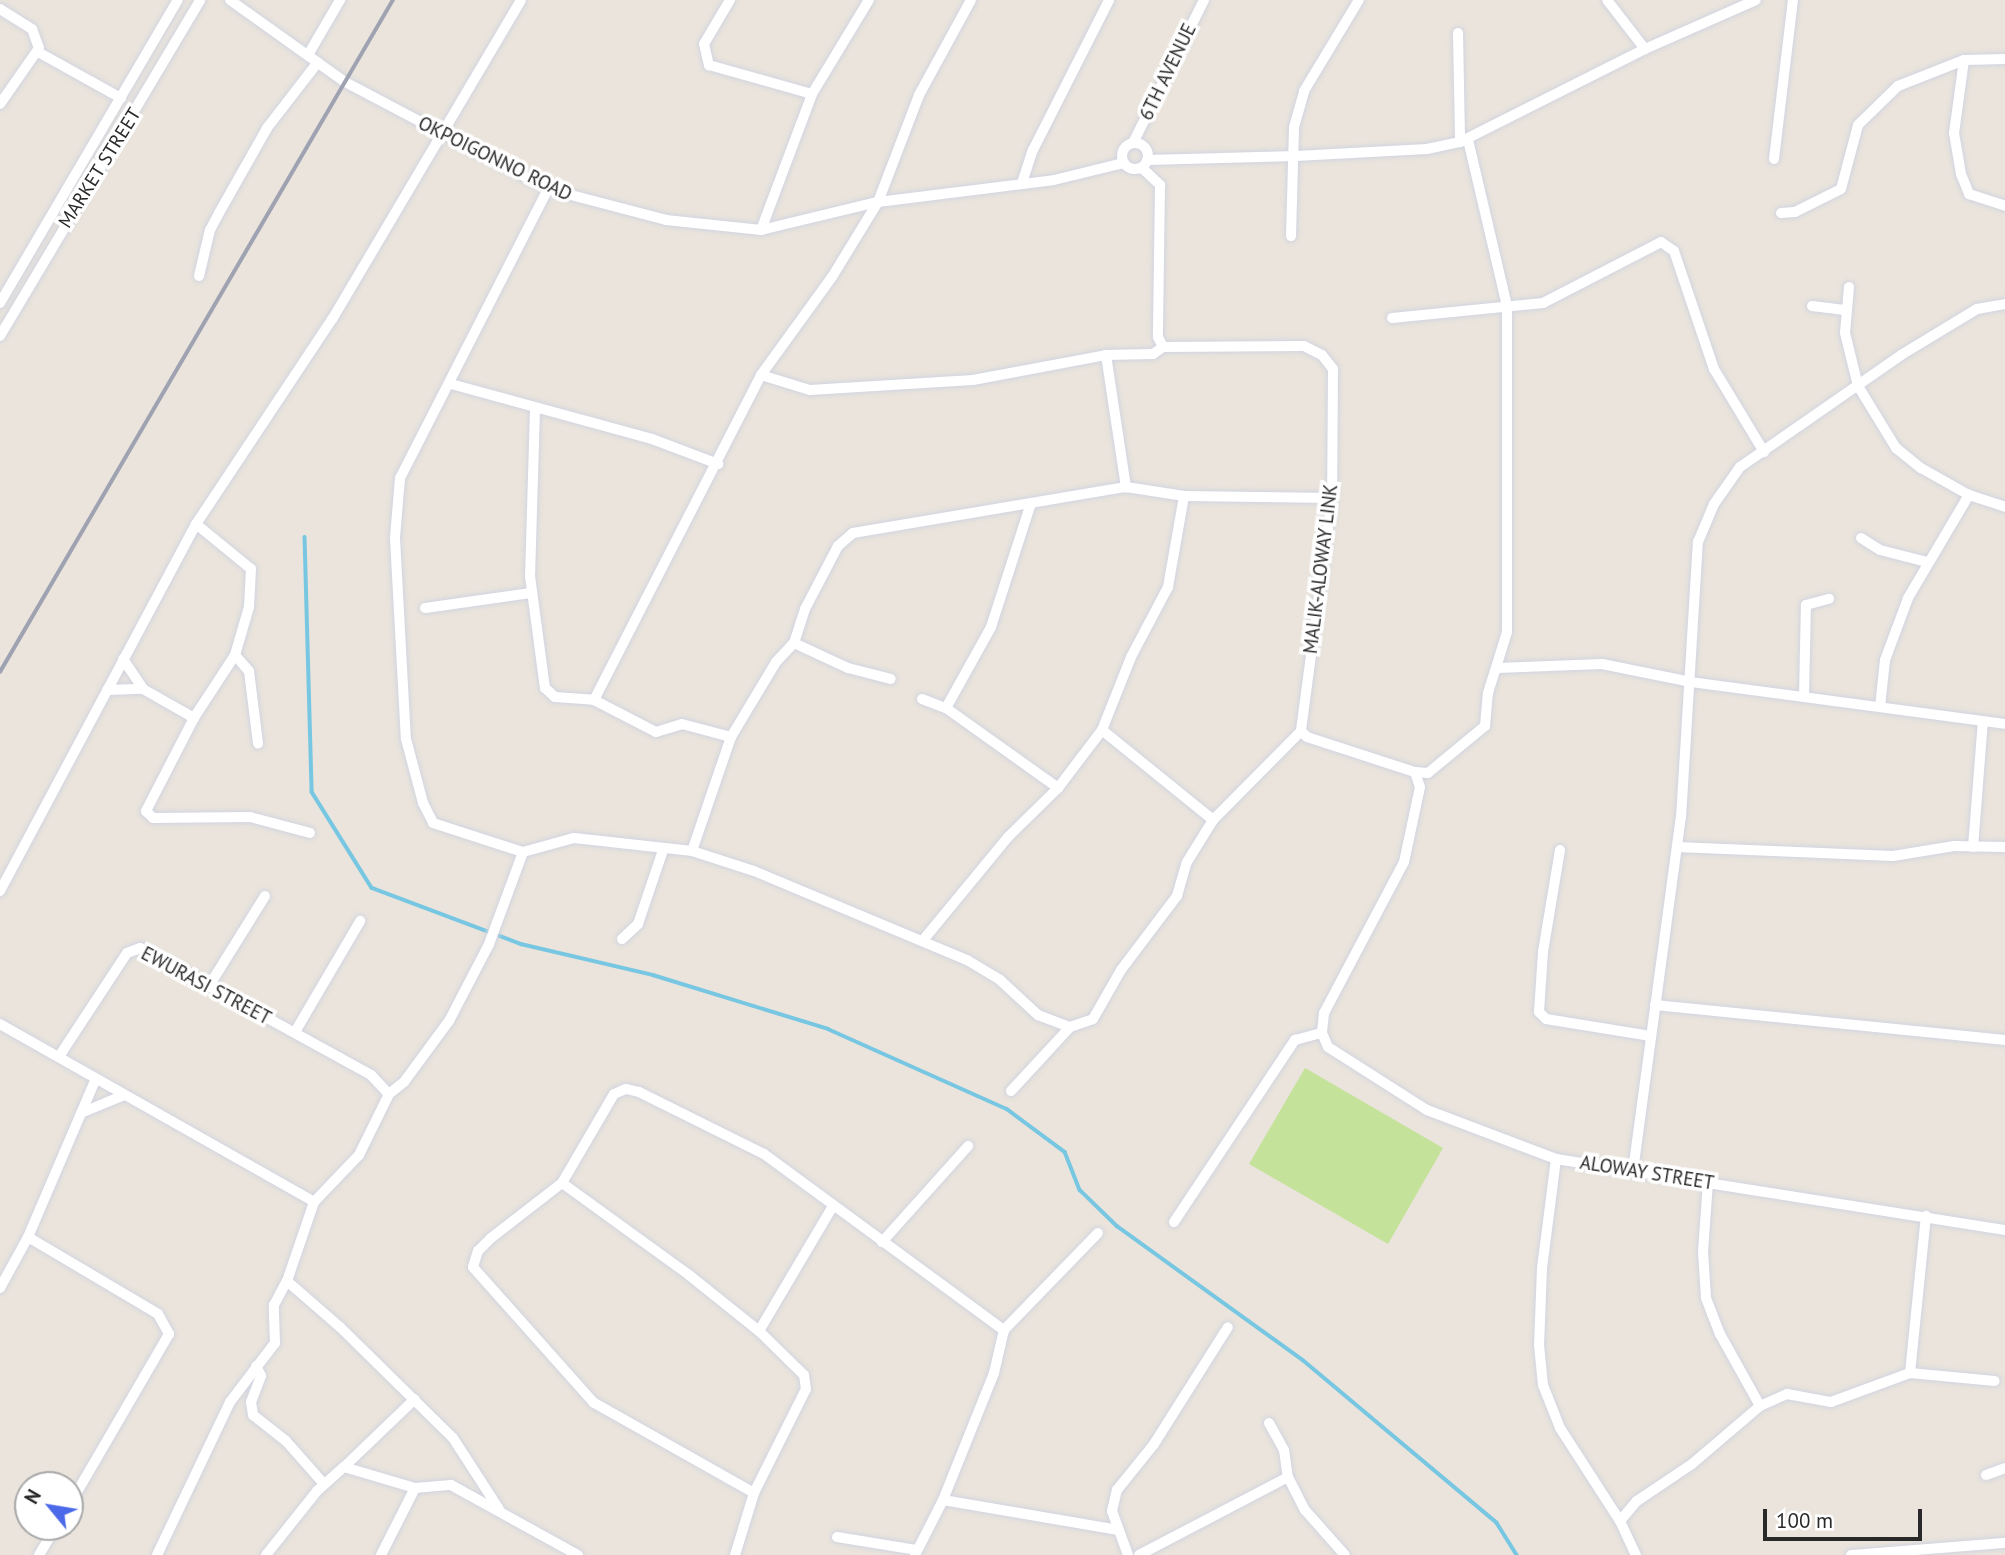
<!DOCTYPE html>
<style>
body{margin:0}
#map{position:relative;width:2005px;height:1555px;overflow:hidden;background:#eae4dc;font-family:"PT Sans",sans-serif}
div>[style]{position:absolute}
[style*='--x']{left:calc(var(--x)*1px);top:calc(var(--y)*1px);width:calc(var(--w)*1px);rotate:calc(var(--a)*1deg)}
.pitch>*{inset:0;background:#c4e29a}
.stream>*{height:3.5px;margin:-1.75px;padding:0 1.75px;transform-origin:1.75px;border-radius:1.75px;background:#78c7e2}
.roads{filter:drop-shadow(0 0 2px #d1d4e0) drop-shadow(0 0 2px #d1d4e0)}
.minor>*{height:10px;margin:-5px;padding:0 5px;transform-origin:5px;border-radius:5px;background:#fff}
.minor>.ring{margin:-5px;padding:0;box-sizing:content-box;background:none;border:10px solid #fff;border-radius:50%}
.rail>*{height:3.5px;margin:-1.75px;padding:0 1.75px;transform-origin:1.75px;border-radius:1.75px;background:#9fa2b1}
span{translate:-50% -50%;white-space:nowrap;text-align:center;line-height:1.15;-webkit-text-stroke:7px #fff;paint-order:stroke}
.street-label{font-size:19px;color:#292929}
.north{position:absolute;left:14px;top:1471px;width:70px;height:70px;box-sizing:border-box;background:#fff;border:2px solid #a9a9a9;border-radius:50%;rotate:300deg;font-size:19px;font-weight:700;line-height:28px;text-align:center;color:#292929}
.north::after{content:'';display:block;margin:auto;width:24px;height:32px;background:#4b69e8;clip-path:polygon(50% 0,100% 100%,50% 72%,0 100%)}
.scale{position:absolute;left:1763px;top:1509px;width:159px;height:32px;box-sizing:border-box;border:4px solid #292929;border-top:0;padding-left:9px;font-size:21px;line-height:24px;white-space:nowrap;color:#292929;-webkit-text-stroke:5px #fff;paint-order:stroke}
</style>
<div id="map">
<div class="pitch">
<i style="clip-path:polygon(1305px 1068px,1443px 1148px,1388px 1244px,1249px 1164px)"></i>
</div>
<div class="stream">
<i style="--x:305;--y:537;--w:255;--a:88.4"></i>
<i style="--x:312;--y:792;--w:113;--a:58"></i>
<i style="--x:372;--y:888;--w:159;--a:20.6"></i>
<i style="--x:521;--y:944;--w:136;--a:13.2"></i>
<i style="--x:653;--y:975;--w:183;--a:17.1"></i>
<i style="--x:828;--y:1029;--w:196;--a:24.1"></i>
<i style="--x:1007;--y:1109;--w:72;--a:36.6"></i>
<i style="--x:1065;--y:1152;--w:41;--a:68.5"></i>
<i style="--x:1080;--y:1190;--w:52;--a:44.2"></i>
<i style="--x:1117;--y:1226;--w:229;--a:35.8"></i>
<i style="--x:1303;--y:1360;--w:253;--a:40"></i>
<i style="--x:1497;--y:1523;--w:38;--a:58"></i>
</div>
<div class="roads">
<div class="minor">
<i style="--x:230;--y:0;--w:141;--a:35.5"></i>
<i style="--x:345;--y:82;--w:229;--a:27.8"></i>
<i style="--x:548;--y:189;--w:122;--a:14.7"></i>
<i style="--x:666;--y:220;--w:96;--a:6"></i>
<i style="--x:761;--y:230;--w:120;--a:-13.5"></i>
<i style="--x:878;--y:202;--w:177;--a:-7.1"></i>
<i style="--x:1054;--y:180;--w:71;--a:-13.8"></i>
<i style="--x:730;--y:0;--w:51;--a:120.6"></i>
<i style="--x:704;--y:44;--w:22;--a:77"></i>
<i style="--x:709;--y:65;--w:107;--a:15.7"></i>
<i style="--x:812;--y:94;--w:110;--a:-58.8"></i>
<i style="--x:1607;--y:0;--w:62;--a:52.2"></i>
<i style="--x:0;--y:9;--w:38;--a:32"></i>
<i style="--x:32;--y:29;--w:20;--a:70"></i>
<i style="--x:39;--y:48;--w:68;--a:124.9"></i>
<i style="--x:1458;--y:33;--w:109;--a:88.9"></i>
<i style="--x:38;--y:52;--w:95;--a:29"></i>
<i style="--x:308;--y:55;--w:64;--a:-59.8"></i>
<i style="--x:1964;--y:60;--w:74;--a:97.8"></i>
<i style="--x:1954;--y:133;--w:42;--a:80.3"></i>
<i style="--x:1961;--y:174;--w:22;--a:68"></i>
<i style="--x:1969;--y:194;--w:38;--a:18"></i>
<i class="ring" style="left:1122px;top:143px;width:16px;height:16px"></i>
<i style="--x:1133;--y:143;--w:160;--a:-63.6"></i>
<i style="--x:1774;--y:159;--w:160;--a:-83.2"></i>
<i style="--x:1147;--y:160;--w:149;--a:-1.5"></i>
<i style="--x:1296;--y:156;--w:131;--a:-3.1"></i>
<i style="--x:1427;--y:149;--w:34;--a:-12"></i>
<i style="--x:1460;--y:142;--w:207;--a:-26.7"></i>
<i style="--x:1645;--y:49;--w:121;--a:-23.8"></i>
<i style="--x:1142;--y:168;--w:25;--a:43"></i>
<i style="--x:1160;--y:185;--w:152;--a:90.8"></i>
<i style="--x:1158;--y:337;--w:11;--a:63"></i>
<i style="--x:1163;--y:347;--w:141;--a:-0.4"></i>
<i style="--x:1304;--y:346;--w:20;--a:27"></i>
<i style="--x:1322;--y:355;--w:18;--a:52"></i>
<i style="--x:1333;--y:369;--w:129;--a:90.4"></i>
<i style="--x:1332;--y:498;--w:235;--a:97.6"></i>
<i style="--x:1022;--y:183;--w:35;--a:-72"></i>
<i style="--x:1033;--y:150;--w:168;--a:-63.1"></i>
<i style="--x:548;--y:189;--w:325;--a:117.1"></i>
<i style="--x:400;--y:478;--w:60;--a:94.8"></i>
<i style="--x:395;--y:538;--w:201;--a:86.9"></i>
<i style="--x:406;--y:739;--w:66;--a:75.1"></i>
<i style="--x:423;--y:803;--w:22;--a:63"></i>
<i style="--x:433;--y:823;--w:95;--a:17.9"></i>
<i style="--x:523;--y:852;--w:53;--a:-15.4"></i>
<i style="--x:574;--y:838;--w:119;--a:6.3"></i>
<i style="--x:692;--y:851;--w:65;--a:17.9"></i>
<i style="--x:754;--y:871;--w:231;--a:22.7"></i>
<i style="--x:967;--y:960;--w:39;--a:31"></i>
<i style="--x:1000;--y:980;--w:52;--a:42.6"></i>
<i style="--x:1038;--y:1015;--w:34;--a:21"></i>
<i style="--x:1070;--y:1027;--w:24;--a:-19"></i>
<i style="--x:1093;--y:1019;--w:56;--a:-60.3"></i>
<i style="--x:1121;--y:970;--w:93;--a:-52.9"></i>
<i style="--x:1177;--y:896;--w:35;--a:-74"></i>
<i style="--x:1187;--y:862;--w:49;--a:-58.2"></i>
<i style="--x:1213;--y:820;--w:125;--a:-45.3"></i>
<i style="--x:1781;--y:213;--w:14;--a:-4"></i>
<i style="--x:1795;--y:212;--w:51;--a:-26.6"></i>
<i style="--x:1841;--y:189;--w:66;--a:-75.1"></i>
<i style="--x:1858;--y:125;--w:56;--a:-44.3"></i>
<i style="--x:1898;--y:86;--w:71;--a:-21.5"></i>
<i style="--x:1964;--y:60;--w:41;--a:-1.4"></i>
<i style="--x:761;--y:230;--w:145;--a:-69.4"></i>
<i style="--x:1291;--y:236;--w:109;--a:-88.4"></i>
<i style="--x:1294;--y:127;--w:37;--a:-74"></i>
<i style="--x:1304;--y:91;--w:106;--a:-58.9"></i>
<i style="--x:199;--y:276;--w:47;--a:-76.6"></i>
<i style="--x:210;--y:230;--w:19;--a:-62"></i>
<i style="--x:219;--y:213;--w:98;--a:-60.5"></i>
<i style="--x:267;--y:128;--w:83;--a:-52.3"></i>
<i style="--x:1849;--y:287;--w:46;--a:95"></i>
<i style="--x:1845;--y:333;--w:55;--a:76.2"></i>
<i style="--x:1858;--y:386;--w:73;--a:58.5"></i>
<i style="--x:1896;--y:448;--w:32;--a:39"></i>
<i style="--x:1921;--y:468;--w:55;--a:29.4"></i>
<i style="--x:1969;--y:495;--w:38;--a:18"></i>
<i style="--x:0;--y:303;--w:351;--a:-59.6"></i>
<i style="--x:1812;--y:306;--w:35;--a:7"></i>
<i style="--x:1392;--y:318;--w:152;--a:-5.7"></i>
<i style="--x:1543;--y:303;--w:133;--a:-27.3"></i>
<i style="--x:1661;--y:242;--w:16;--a:35"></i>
<i style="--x:1674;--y:251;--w:125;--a:71.3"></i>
<i style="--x:1714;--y:369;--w:97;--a:58.9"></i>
<i style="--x:0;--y:336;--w:391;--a:-59.2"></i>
<i style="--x:1106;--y:355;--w:134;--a:81.4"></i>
<i style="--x:761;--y:375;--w:51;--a:17"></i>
<i style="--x:810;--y:390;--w:163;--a:-3.5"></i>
<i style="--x:973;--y:380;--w:135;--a:-10.6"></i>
<i style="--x:1106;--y:355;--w:47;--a:-1.2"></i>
<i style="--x:1153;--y:354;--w:12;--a:-35"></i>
<i style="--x:451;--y:384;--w:208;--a:15.3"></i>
<i style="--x:652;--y:439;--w:71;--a:20.7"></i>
<i style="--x:535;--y:409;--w:167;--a:91.7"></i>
<i style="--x:530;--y:576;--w:113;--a:82.4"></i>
<i style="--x:545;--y:688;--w:13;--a:42"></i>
<i style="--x:555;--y:697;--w:39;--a:4"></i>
<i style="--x:594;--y:700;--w:70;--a:27.3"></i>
<i style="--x:656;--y:732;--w:27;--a:-17"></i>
<i style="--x:682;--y:724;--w:51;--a:14.9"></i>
<i style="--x:196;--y:524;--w:71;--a:39.3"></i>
<i style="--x:251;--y:569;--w:38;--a:93"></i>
<i style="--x:249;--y:607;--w:50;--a:106.3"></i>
<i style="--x:235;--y:655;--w:75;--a:123.1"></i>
<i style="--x:194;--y:718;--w:105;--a:117.3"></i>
<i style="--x:146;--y:811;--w:10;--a:45"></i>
<i style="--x:153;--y:818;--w:97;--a:-0.6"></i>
<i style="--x:250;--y:817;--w:62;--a:14.9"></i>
<i style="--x:1861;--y:538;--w:22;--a:32"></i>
<i style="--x:1880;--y:550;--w:49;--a:14.3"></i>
<i style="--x:425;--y:608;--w:107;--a:-8.1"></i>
<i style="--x:794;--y:643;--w:60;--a:24.8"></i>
<i style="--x:848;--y:668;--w:44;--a:14.3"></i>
<i style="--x:235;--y:655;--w:21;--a:49"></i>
<i style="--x:249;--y:671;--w:73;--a:82.9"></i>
<i style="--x:123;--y:659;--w:36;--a:56"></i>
<i style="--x:143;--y:689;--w:59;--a:29.6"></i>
<i style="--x:1497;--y:668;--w:105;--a:-2.2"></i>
<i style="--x:1602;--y:664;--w:91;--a:11.4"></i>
<i style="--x:1691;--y:682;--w:317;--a:7.6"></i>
<i style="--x:107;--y:690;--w:36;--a:-2"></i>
<i style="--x:1804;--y:697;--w:92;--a:-88.8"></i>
<i style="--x:1806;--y:605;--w:24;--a:-15"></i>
<i style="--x:922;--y:699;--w:26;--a:21"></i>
<i style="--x:946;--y:708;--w:138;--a:35.5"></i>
<i style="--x:594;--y:700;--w:365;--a:-62.8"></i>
<i style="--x:761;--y:375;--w:121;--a:-54.1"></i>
<i style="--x:832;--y:277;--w:88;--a:-58.5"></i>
<i style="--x:878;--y:202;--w:115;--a:-69"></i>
<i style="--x:919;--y:95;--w:108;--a:-61.3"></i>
<i style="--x:1880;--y:707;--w:47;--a:-83.9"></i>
<i style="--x:1885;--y:660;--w:66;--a:-69.6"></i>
<i style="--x:1908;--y:598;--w:120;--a:-59.4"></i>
<i style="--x:946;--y:708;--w:93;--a:-60.9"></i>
<i style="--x:991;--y:627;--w:127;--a:-72.1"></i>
<i style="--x:1102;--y:730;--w:143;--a:39"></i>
<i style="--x:1301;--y:731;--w:8;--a:45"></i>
<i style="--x:1307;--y:737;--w:114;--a:18"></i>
<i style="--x:1415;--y:772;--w:16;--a:72"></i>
<i style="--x:1420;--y:787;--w:77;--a:102"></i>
<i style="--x:1404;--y:862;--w:171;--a:117.9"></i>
<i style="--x:1324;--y:1013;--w:20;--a:96"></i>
<i style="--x:1415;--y:772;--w:13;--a:4"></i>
<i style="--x:1428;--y:773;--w:74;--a:-39.5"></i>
<i style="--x:1485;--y:726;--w:33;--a:-85"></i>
<i style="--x:1488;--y:693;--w:64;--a:-72.7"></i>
<i style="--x:1507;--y:632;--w:326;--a:-90"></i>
<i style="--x:1507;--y:306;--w:171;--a:-103.2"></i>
<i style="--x:1677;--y:847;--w:216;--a:2.4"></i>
<i style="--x:1893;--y:856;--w:62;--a:-9.3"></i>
<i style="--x:1954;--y:846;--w:51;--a:1.1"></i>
<i style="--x:1973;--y:847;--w:126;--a:-85.5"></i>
<i style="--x:1560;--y:850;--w:103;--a:99.5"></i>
<i style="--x:1543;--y:952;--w:60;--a:93.8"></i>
<i style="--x:1539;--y:1012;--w:10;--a:45"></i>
<i style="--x:1546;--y:1019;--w:106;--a:9.2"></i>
<i style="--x:692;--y:851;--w:120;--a:-71.1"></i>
<i style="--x:731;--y:737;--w:87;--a:-59"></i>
<i style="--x:776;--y:662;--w:26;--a:-47"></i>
<i style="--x:794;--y:643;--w:36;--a:-72"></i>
<i style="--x:805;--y:609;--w:71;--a:-62.4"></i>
<i style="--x:838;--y:546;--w:20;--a:-41"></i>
<i style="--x:853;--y:533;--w:277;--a:-9.6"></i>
<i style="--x:1126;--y:487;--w:59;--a:8.8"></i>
<i style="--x:1184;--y:496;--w:148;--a:0.8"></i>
<i style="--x:0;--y:891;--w:416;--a:-61.9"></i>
<i style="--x:196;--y:524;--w:247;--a:-56.4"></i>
<i style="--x:333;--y:318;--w:369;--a:-59.4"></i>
<i style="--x:622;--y:939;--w:22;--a:-43"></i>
<i style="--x:638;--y:924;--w:78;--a:-71.3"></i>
<i style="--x:924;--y:939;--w:132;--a:-50.5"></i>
<i style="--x:1008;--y:837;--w:70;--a:-44.4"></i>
<i style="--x:1058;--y:788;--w:73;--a:-52.8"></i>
<i style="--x:1102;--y:730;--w:79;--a:-68.3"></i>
<i style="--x:1131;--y:657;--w:79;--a:-62.1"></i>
<i style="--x:1168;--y:587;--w:92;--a:-80"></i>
<i style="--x:209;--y:986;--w:106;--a:-58.1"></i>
<i style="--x:1655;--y:1005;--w:352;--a:5.7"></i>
<i style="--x:0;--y:1024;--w:361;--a:29.5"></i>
<i style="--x:295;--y:1032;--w:129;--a:-59.6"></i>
<i style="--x:1322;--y:1033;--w:15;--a:67"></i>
<i style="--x:1328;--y:1047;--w:117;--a:32.5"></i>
<i style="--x:1427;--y:1110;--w:138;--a:20.8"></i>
<i style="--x:1556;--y:1159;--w:455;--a:9"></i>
<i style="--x:60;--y:1055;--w:122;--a:-56.7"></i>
<i style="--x:127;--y:953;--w:14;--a:-21"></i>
<i style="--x:140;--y:948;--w:264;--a:28.8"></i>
<i style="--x:371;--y:1075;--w:26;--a:47"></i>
<i style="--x:1011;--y:1091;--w:87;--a:-47.3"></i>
<i style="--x:81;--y:1113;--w:44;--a:-22.5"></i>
<i style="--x:1556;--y:1159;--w:110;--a:97.3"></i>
<i style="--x:1542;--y:1268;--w:77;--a:92.2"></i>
<i style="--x:1539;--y:1345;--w:40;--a:84.3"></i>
<i style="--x:1543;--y:1385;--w:46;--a:68.4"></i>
<i style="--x:1560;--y:1428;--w:111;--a:57.2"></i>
<i style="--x:1620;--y:1521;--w:38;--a:65"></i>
<i style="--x:1633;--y:1171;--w:356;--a:-82.3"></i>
<i style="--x:1681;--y:818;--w:277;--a:-86.5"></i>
<i style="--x:1698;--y:542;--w:41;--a:-67.2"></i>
<i style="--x:1714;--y:504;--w:45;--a:-54.9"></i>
<i style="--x:1740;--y:467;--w:196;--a:-34.8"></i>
<i style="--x:1901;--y:355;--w:89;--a:-31.2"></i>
<i style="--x:1977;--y:309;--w:28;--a:-10"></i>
<i style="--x:1708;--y:1182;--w:69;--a:94.1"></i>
<i style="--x:1703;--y:1251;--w:47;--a:86.3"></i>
<i style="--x:1706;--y:1298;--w:39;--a:69"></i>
<i style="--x:1720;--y:1334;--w:82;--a:60.9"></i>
<i style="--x:562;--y:1183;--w:157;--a:35.9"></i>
<i style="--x:689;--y:1275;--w:90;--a:38.7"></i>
<i style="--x:759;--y:1331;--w:63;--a:44.4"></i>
<i style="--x:804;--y:1375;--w:14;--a:82"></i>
<i style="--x:806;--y:1389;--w:116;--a:116.6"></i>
<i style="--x:754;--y:1493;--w:65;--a:107"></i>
<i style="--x:1174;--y:1222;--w:219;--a:-56.4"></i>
<i style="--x:1295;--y:1040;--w:28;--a:-15"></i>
<i style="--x:28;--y:1237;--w:151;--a:30.6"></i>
<i style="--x:158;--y:1314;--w:23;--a:61"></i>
<i style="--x:169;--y:1334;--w:197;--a:120.2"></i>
<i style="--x:882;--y:1242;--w:129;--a:-48.1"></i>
<i style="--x:287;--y:1281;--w:70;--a:41"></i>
<i style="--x:340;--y:1327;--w:158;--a:44.5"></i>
<i style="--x:453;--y:1438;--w:85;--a:57.1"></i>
<i style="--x:0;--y:1288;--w:58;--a:-61.2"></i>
<i style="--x:28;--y:1237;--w:170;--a:-66.8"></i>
<i style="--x:759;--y:1331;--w:145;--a:-59.4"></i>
<i style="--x:256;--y:1366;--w:11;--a:63"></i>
<i style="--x:261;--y:1376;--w:28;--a:111"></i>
<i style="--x:251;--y:1402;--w:13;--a:81"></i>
<i style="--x:253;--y:1415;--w:42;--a:38.2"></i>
<i style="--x:286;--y:1441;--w:57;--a:48.5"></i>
<i style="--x:1910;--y:1373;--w:158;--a:-84.2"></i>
<i style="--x:1269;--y:1423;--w:31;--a:61"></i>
<i style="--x:1284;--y:1450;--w:27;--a:82"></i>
<i style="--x:344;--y:1467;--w:98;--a:-43.8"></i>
<i style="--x:1986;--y:1475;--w:20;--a:-20"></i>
<i style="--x:754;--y:1493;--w:184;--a:-150.6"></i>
<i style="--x:594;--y:1403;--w:182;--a:-131.7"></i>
<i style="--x:473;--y:1267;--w:17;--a:-73"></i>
<i style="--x:478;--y:1251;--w:18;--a:-45"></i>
<i style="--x:491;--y:1238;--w:90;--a:-37.8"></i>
<i style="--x:562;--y:1183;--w:103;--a:-59.7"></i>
<i style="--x:614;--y:1094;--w:13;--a:-23"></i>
<i style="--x:626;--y:1089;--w:13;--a:13"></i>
<i style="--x:639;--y:1092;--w:140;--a:26.4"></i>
<i style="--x:764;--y:1154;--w:298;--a:36.3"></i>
<i style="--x:943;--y:1500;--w:178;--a:9.7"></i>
<i style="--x:1620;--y:1521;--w:26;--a:-50"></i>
<i style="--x:1637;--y:1501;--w:66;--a:-33.9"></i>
<i style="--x:1692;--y:1464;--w:89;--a:-40.5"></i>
<i style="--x:1760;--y:1406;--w:30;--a:-24"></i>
<i style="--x:1787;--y:1394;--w:45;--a:10.3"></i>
<i style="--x:1831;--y:1402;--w:84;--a:-20.2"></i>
<i style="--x:1910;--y:1373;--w:85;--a:5.4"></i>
<i style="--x:837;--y:1537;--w:80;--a:9.3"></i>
<i style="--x:39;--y:1555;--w:33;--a:-59"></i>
<i style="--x:157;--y:1555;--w:170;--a:-64.5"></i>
<i style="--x:230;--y:1402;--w:74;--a:-52.7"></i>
<i style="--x:275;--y:1343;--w:38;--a:-92"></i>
<i style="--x:274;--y:1305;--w:27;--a:-62"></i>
<i style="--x:287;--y:1281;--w:83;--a:-71.1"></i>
<i style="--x:314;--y:1202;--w:65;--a:-46.2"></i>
<i style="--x:359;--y:1155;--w:68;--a:-63.8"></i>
<i style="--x:389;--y:1094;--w:19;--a:-39"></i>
<i style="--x:404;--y:1082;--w:76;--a:-53.6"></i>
<i style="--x:449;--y:1021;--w:87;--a:-62.5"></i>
<i style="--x:489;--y:944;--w:98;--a:-69.7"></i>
<i style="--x:266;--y:1555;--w:82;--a:-51.4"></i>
<i style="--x:317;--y:1491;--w:36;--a:-42"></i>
<i style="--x:344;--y:1467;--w:74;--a:16.5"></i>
<i style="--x:415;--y:1488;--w:36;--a:-5"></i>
<i style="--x:451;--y:1485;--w:145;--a:28.9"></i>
<i style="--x:381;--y:1555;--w:75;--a:-63.1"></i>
<i style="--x:915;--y:1555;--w:62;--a:-63"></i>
<i style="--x:943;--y:1500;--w:137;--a:-68.1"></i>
<i style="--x:994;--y:1373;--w:44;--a:-76.9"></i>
<i style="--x:1004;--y:1330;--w:135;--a:-45.9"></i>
<i style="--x:1128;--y:1555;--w:47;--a:-110"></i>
<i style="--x:1112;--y:1511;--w:22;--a:-77"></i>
<i style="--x:1117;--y:1490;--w:59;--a:-51.2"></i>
<i style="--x:1154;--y:1444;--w:138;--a:-57.7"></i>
<i style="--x:1139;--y:1555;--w:168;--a:-27.6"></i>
<i style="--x:1288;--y:1477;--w:37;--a:63"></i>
<i style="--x:1305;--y:1510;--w:60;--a:48.4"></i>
<i style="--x:1851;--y:1555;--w:154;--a:-4.5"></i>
</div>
</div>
<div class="rail">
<i style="--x:0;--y:672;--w:778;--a:-59.68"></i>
</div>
<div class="street-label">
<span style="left:1168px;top:72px;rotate:-64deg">6TH AVENUE</span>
<span style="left:495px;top:159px;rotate:26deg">OKPOIGONNO ROAD</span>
<span style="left:100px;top:168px;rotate:-58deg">MARKET STREET</span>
<span style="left:1321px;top:569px;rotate:-83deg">MALIK-ALOWAY LINK</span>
<span style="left:206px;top:986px;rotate:28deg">EWURASI STREET</span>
<span style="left:1647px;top:1173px;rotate:9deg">ALOWAY STREET</span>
</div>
<div class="north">N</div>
<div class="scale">100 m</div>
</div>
